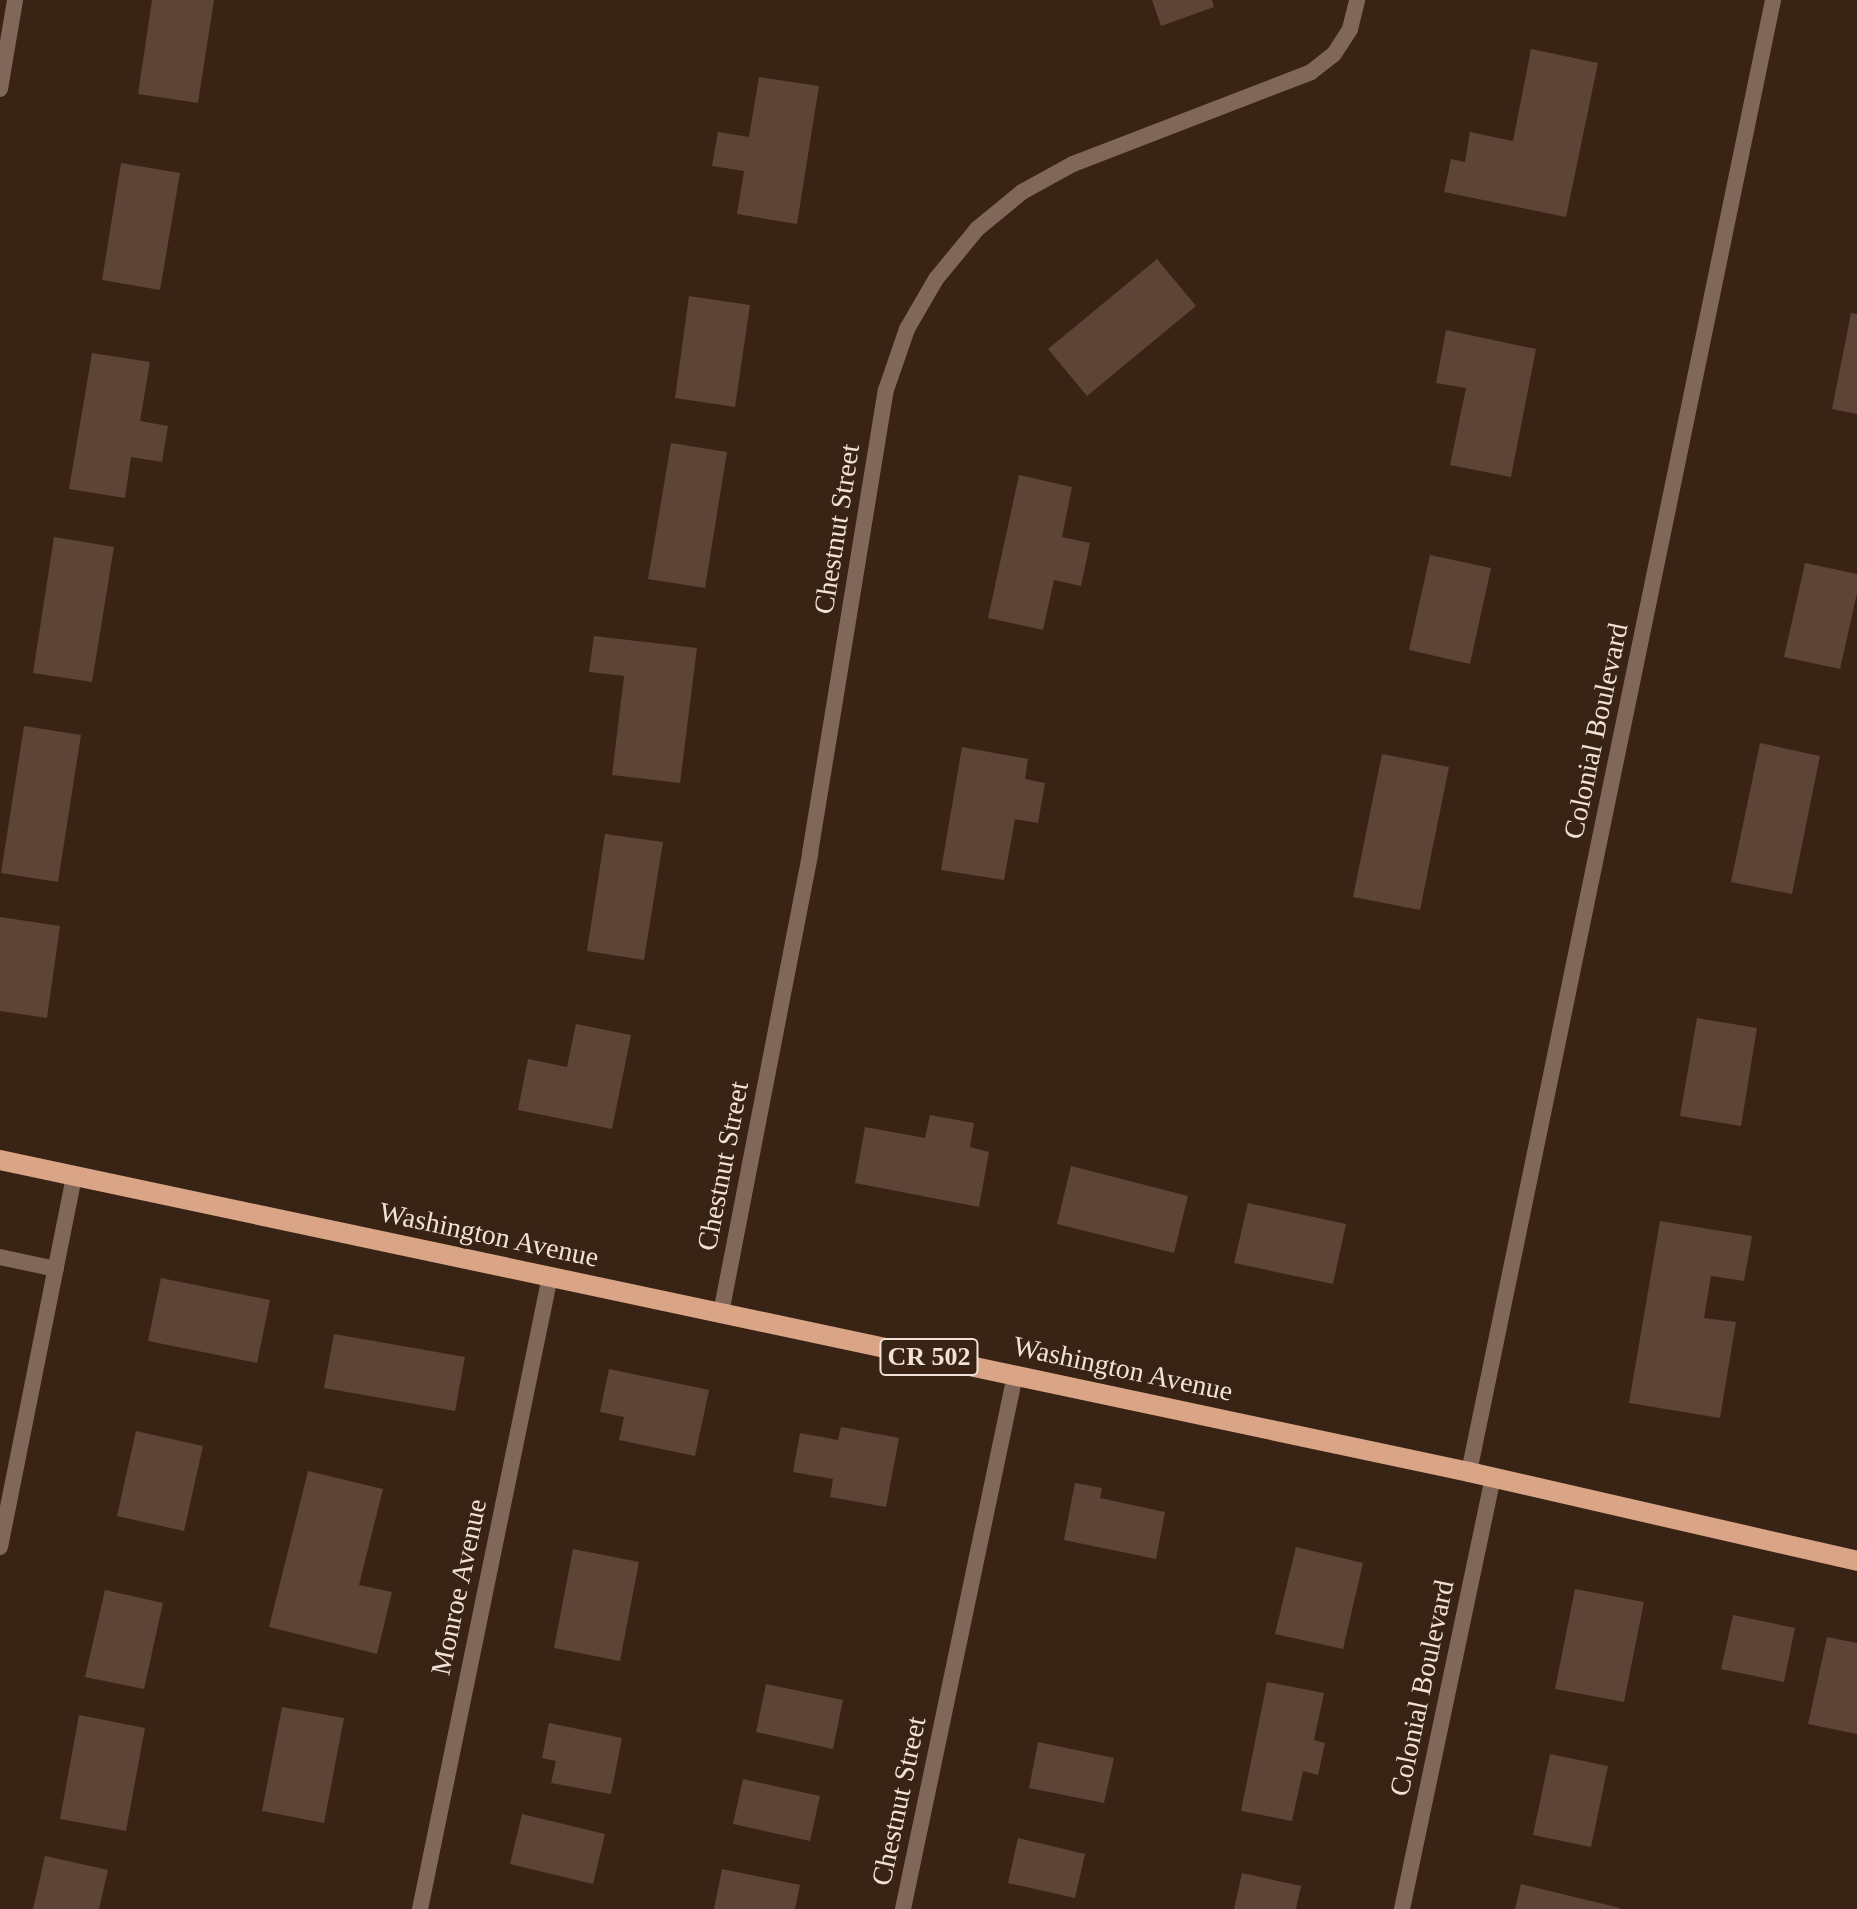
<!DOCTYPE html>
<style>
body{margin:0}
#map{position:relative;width:1857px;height:1909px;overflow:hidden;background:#392315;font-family:Georgia,serif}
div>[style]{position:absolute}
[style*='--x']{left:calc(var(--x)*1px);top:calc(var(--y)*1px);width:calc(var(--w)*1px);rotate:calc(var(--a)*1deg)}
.building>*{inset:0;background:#5d4436}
.service>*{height:16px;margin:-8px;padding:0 8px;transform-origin:8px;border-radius:8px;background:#806759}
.minor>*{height:16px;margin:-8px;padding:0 8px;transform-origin:8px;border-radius:8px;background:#806759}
.primary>*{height:20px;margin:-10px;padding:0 10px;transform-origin:10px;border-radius:10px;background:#d9a586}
span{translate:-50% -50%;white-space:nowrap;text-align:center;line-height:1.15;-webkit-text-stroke:7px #392315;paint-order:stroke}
.shield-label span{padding:2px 6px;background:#392315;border:2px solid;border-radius:6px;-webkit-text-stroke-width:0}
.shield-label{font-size:26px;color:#f1e2d9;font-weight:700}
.street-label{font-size:28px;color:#f1e2d9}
</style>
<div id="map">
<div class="building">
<i style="clip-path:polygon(152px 0,214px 0,198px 103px,138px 94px)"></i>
<i style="clip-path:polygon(1152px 0,1212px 0,1214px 7px,1161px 26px)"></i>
<i style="clip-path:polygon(1531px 49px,1598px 63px,1566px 217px,1444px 192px,1451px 159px,1465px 162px,1470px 132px,1513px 141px)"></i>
<i style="clip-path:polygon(759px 77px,819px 86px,797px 224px,737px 214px,744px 171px,712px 166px,718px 132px,749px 137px)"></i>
<i style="clip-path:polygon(121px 163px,180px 173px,160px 290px,102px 280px)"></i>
<i style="clip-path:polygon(1157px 259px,1196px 306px,1087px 396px,1048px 349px)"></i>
<i style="clip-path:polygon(689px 296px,750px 305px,735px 407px,675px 398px)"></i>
<i style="clip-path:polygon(1851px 313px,1857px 314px,1857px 414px,1832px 409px)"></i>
<i style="clip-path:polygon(1446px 330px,1536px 349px,1511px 477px,1450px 465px,1466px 388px,1436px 383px)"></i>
<i style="clip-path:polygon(92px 353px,150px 362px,140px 421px,168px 426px,162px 462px,131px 457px,125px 498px,69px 489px)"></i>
<i style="clip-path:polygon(671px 443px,727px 452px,705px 588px,648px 579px)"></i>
<i style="clip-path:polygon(1019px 475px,1072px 487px,1062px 537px,1090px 543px,1081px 586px,1054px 580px,1043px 630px,988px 618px)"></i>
<i style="clip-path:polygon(54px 537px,114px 547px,92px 682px,33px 673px)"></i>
<i style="clip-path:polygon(1430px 555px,1491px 568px,1470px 664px,1409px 650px)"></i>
<i style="clip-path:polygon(1805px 563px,1857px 574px,1857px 593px,1840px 669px,1784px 657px)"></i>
<i style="clip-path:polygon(594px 636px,697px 648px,680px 783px,612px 775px,624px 676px,589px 672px)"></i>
<i style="clip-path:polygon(24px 726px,81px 735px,58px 882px,1px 873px)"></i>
<i style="clip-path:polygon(1760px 743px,1820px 756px,1792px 894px,1731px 882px)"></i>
<i style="clip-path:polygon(962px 747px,1028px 759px,1025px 779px,1045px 783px,1038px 823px,1015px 819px,1004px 880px,941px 870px)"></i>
<i style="clip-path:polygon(1382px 754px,1449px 767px,1420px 910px,1353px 897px)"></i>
<i style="clip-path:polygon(605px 834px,663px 842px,644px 960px,587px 951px)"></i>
<i style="clip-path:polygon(0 917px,60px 926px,47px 1018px,0 1011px)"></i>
<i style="clip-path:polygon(1697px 1018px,1757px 1028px,1741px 1126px,1680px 1116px)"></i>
<i style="clip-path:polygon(576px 1024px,631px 1035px,612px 1129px,518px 1110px,528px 1059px,567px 1067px)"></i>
<i style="clip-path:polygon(930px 1115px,974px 1123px,970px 1147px,989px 1152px,979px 1207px,855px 1183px,865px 1127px,925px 1138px)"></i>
<i style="clip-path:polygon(1071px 1166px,1188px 1196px,1174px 1253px,1057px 1224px)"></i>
<i style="clip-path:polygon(1248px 1203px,1346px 1224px,1333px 1284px,1234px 1263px)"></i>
<i style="clip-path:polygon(1660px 1221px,1752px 1236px,1744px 1281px,1711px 1276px,1704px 1318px,1736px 1322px,1720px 1418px,1629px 1403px)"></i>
<i style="clip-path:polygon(161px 1278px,270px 1300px,257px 1363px,148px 1341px)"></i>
<i style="clip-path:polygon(334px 1334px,465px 1357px,455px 1411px,324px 1388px)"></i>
<i style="clip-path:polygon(609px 1369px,709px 1390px,695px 1456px,619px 1440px,624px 1417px,600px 1412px)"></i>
<i style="clip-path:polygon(841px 1427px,899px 1438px,886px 1507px,830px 1497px,833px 1479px,793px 1472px,800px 1433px,838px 1440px)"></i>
<i style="clip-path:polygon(136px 1431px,203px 1446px,184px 1531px,117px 1516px)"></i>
<i style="clip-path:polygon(308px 1471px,383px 1489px,359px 1585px,392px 1592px,377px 1654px,269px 1627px)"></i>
<i style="clip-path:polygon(1075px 1483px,1102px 1488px,1100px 1498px,1165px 1512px,1156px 1559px,1064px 1540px)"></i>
<i style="clip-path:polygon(1296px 1547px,1363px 1563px,1343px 1649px,1275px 1634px)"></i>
<i style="clip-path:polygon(573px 1549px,639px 1562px,620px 1661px,554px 1648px)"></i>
<i style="clip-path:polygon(1575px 1589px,1644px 1602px,1624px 1702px,1555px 1689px)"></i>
<i style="clip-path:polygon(105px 1590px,163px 1603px,144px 1689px,85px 1677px)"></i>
<i style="clip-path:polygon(1733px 1615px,1795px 1628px,1784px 1682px,1721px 1669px)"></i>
<i style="clip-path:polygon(1827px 1637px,1857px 1643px,1857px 1734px,1808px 1724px)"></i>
<i style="clip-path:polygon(1267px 1682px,1324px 1693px,1314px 1740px,1325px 1743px,1318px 1775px,1303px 1771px,1292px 1821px,1241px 1811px)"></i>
<i style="clip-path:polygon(766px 1684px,843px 1700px,833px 1749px,756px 1732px)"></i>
<i style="clip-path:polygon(282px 1707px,344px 1718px,324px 1823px,262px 1811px)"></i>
<i style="clip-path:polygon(79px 1715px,145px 1728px,126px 1831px,60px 1819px)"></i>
<i style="clip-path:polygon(549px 1723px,622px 1738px,611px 1794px,551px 1783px,556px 1761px,542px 1758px)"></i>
<i style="clip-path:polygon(1038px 1742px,1114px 1758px,1104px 1803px,1029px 1788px)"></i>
<i style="clip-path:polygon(1550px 1754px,1608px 1766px,1591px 1847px,1533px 1835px)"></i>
<i style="clip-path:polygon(743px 1779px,820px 1796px,810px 1841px,733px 1824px)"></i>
<i style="clip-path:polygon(522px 1814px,605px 1834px,593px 1884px,510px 1864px)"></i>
<i style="clip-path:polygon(1018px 1838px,1085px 1854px,1075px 1898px,1008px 1883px)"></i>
<i style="clip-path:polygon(45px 1856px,108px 1870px,99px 1909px,33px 1909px)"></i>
<i style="clip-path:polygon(722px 1869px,800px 1885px,795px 1909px,714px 1909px)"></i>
<i style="clip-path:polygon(1242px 1873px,1301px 1886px,1296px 1909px,1234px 1909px)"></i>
<i style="clip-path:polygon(1521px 1884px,1620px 1908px,1620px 1909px,1515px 1909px)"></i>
</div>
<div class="service">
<i style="--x:0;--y:1257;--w:57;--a:12.1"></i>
</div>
<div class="minor">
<i style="--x:0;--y:89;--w:90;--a:-80.4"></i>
<i style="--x:721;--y:1313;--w:469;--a:-79"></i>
<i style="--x:810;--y:853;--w:469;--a:-80.7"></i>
<i style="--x:886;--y:390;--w:65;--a:-71"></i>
<i style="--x:907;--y:329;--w:58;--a:-59.9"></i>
<i style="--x:936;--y:279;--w:65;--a:-50.6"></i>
<i style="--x:977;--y:229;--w:58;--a:-39.4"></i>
<i style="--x:1022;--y:192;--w:58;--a:-28.8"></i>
<i style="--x:1073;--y:164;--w:255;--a:-21.1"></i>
<i style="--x:1311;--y:72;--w:29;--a:-38"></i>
<i style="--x:1334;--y:54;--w:30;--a:-57"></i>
<i style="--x:1350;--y:29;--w:30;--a:-76"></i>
<i style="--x:1469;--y:1472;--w:1503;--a:-78.33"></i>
<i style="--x:0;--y:1547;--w:378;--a:-78.7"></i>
<i style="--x:420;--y:1909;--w:646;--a:-78.39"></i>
<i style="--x:903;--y:1909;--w:546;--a:-78.15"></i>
<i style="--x:1402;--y:1909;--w:441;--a:-78.1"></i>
</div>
<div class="primary">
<i style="--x:0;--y:1160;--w:1502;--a:11.99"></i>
<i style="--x:1469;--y:1472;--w:398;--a:12.9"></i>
</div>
<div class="shield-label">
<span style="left:929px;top:1357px">CR 502</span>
</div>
<div class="street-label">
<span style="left:837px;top:529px;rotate:-81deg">Chestnut Street</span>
<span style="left:1596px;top:731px;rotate:-78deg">Colonial Boulevard</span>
<span style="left:723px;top:1166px;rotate:-79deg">Chestnut Street</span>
<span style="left:489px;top:1235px;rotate:12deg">Washington Avenue</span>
<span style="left:1123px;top:1369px;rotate:12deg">Washington Avenue</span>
<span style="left:459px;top:1587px;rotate:-78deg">Monroe Avenue</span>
<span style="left:1422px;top:1688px;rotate:-78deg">Colonial Boulevard</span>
<span style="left:899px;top:1801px;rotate:-78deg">Chestnut Street</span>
</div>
</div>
